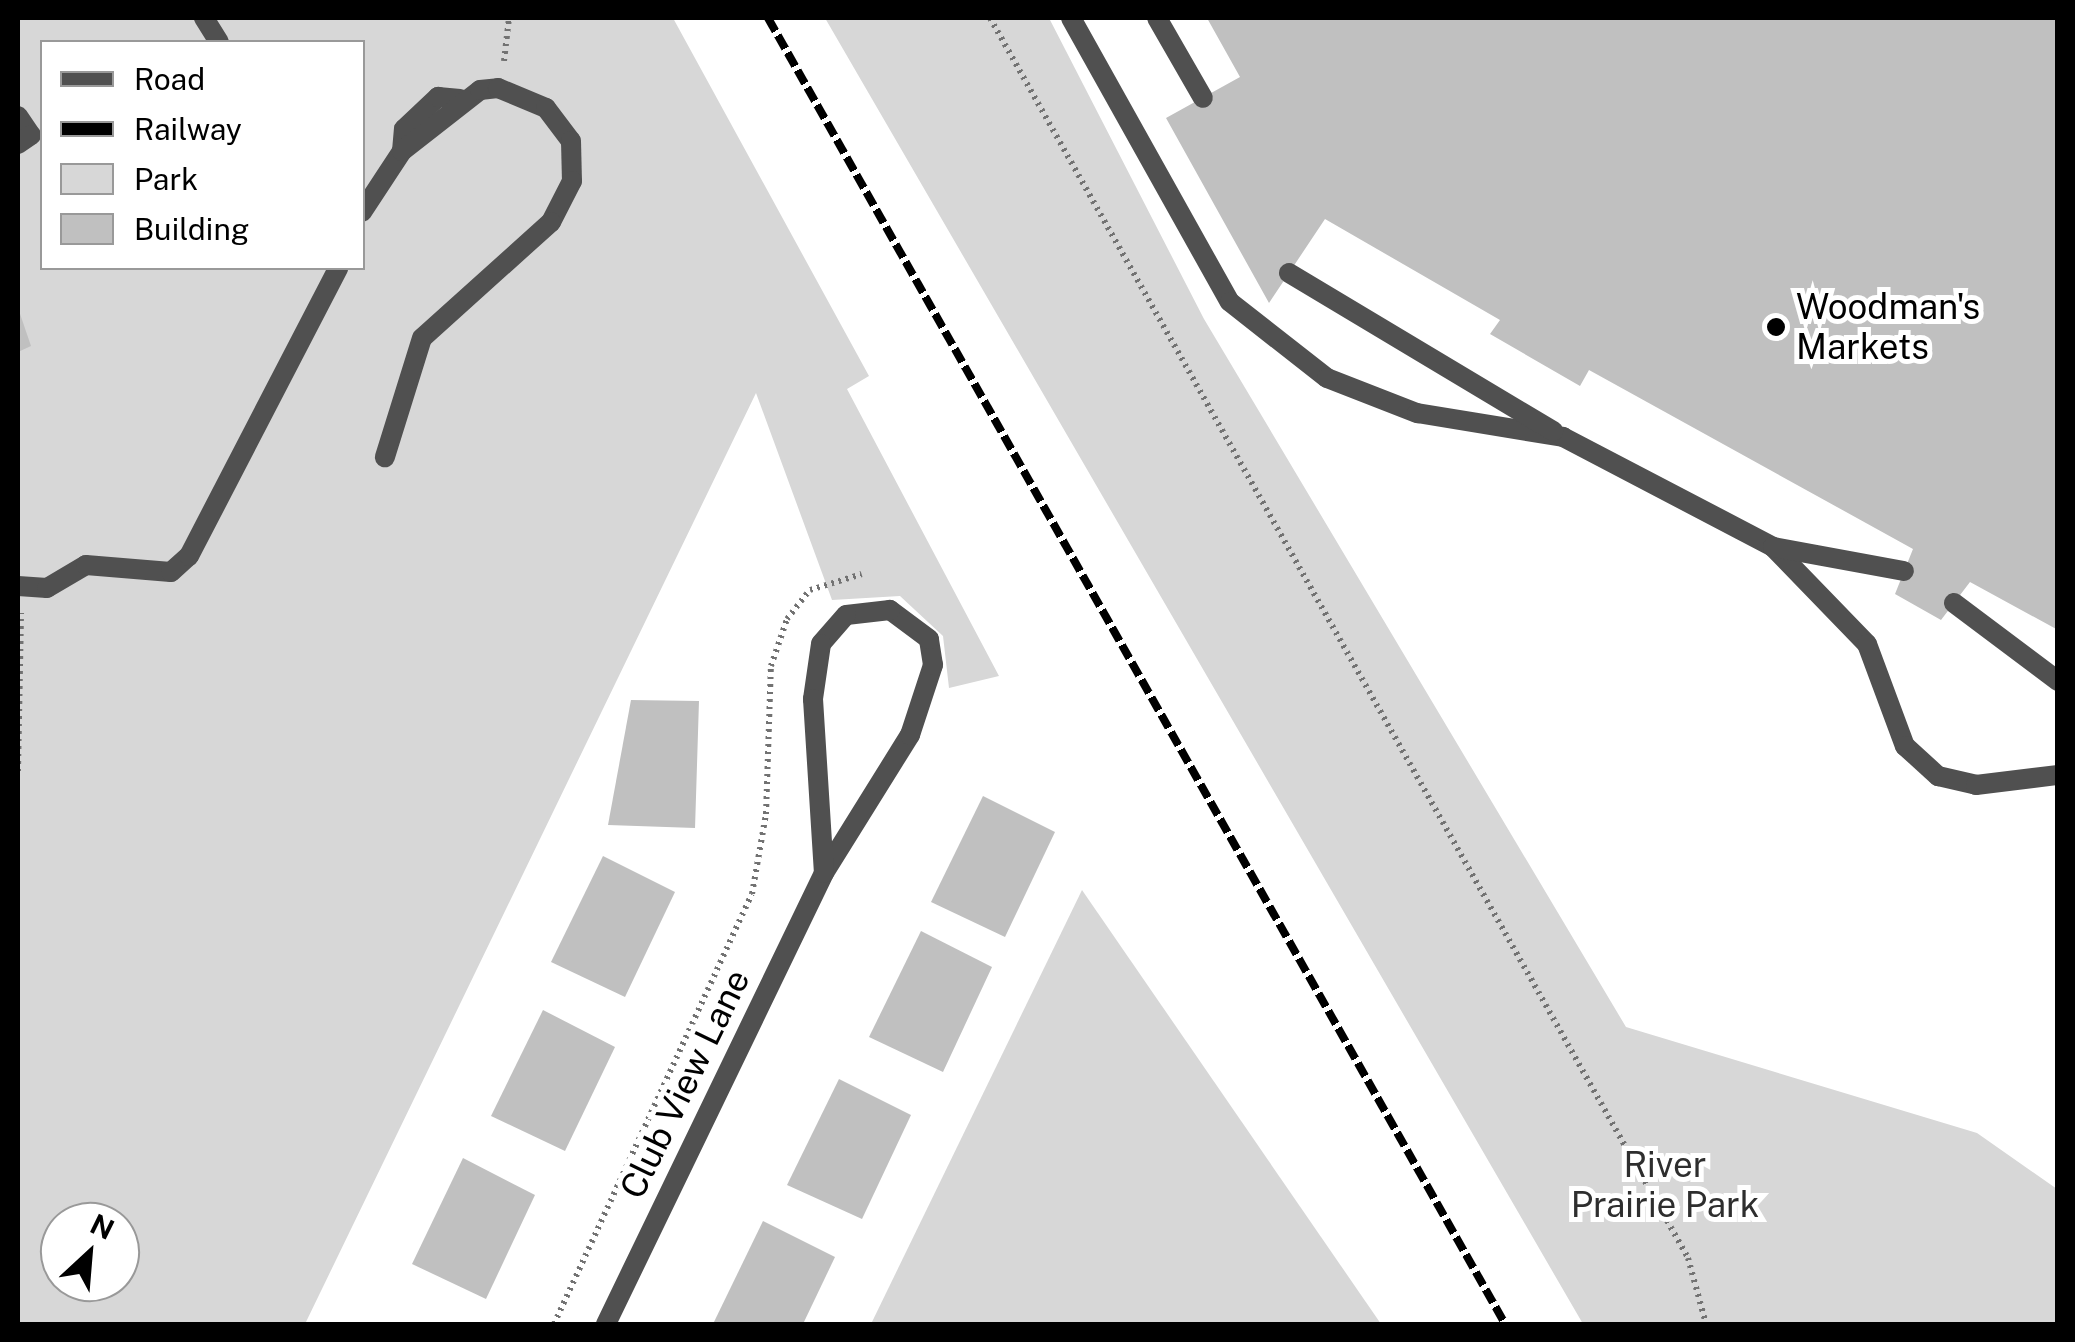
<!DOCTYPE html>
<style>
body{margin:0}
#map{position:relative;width:2075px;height:1342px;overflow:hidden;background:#fff;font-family:"Public Sans",sans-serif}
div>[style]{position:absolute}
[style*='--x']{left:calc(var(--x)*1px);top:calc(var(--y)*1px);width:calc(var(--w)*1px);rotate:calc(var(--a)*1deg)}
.green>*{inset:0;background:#d7d7d7}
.building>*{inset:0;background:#c0c0c0}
.path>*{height:6px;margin-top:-3px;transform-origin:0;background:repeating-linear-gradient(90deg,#727272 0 2.5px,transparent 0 7.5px)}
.service>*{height:20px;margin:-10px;padding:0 10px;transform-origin:10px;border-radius:10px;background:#505050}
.minor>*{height:20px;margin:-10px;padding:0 10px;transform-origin:10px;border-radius:10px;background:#505050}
.rail>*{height:8px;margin-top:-4px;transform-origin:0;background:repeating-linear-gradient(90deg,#000 0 15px,transparent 0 20px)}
.dots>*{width:28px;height:28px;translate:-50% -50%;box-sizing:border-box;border:5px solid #fff;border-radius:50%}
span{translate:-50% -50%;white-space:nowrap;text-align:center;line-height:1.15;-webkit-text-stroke:10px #fff;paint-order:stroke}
.poi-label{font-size:35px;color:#000}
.left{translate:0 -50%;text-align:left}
.street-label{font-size:35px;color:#000}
.park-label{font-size:35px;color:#2e2e2e}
.frame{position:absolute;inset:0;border:20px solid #000;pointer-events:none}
.legend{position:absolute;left:40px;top:40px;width:325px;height:230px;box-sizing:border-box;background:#fff;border:2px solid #999;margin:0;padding:12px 18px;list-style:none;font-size:30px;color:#000}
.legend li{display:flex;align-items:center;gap:20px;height:50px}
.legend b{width:50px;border:2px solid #999}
.north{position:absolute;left:40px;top:1202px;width:100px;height:100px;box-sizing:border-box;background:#fff;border:2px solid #999;border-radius:50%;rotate:26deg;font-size:28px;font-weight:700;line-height:40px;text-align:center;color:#000}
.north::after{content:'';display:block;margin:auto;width:35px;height:45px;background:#000;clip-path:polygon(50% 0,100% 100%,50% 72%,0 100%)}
</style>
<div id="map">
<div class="green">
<i style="clip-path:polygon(evenodd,18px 18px,673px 18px,869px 376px,847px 389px,999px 676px,949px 688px,943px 636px,900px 596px,832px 600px,756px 393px,305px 1324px,18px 1324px,18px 18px,42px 42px,362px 42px,362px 268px,42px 268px,42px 42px,18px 18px,60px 1222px,120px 1222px,120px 1282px,60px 1282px,60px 1222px)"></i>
<i style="clip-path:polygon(825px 18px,1049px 18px,1204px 319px,1626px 1027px,1977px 1133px,2057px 1189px,2057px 1324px,1583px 1324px)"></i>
<i style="clip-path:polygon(1082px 890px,1381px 1324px,871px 1324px)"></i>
</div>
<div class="building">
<i style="clip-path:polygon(1207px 18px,2058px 18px,2058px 630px,1970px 582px,1941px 620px,1895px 594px,1913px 549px,1589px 370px,1580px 386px,1490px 334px,1500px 320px,1325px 219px,1269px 303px,1166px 118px,1240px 77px)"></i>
<i style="clip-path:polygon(18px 308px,31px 346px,18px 352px)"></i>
<i style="clip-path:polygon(631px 700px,699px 701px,695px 828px,608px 825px)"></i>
<i style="clip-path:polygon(983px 796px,1055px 832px,1005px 937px,931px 902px)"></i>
<i style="clip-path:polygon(603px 856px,675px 892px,625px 997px,551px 962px)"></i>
<i style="clip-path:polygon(921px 931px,992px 967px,943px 1072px,869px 1037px)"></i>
<i style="clip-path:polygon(543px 1010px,615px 1047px,565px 1151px,491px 1116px)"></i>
<i style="clip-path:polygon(839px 1079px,911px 1115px,862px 1219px,787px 1185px)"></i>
<i style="clip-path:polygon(463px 1158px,535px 1195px,486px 1299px,412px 1264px)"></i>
<i style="clip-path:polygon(763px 1221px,835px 1257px,803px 1324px,713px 1324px)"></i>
</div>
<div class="path">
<i style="--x:990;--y:18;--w:1423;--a:60.62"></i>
<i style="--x:1688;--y:1258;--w:68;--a:74.7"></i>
<i style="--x:504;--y:61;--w:43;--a:-83.4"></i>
<i style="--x:18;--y:771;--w:158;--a:-88.9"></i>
<i style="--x:554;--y:1324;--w:473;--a:-65.3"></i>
<i style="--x:752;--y:894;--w:81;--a:-80.1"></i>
<i style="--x:766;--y:814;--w:148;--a:-88.1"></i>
<i style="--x:771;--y:666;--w:50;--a:-71.2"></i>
<i style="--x:787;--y:619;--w:37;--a:-52"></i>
<i style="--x:810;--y:590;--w:54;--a:-17.1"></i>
</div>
<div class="service">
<i style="--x:204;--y:18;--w:28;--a:58"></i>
<i style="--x:1071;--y:18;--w:325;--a:60.8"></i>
<i style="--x:1230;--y:302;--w:123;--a:38.1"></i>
<i style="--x:1327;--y:378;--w:97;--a:21.3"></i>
<i style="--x:1417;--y:413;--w:148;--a:9.3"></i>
<i style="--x:1563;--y:437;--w:237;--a:27.6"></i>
<i style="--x:1773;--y:547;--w:135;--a:45.9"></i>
<i style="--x:1867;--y:644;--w:109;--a:69.6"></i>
<i style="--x:1905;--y:746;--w:45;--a:42.3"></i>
<i style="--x:1938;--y:776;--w:39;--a:13"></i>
<i style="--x:1976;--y:785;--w:83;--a:-7"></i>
<i style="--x:1157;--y:18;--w:92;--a:60.1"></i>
<i style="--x:18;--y:116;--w:23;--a:56"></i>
<i style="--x:31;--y:135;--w:16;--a:145"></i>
<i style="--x:402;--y:151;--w:22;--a:-85"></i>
<i style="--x:404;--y:129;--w:47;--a:-43.3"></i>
<i style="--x:438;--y:97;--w:22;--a:5"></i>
<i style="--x:362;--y:212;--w:73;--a:-56.7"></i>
<i style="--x:402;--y:151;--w:99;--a:-38"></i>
<i style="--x:480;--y:90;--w:18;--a:-6"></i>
<i style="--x:498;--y:88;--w:52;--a:22.6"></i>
<i style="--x:546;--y:108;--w:41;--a:52.9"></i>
<i style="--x:571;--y:141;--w:40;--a:88.6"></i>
<i style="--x:572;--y:181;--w:46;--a:117.1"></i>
<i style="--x:551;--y:222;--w:173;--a:138"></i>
<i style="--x:422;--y:338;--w:125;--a:107.3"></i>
<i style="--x:1289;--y:273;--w:308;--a:30.9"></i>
<i style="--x:1773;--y:547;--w:133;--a:10.4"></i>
<i style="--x:18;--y:586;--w:29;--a:4"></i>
<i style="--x:47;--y:588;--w:45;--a:-30.5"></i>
<i style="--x:86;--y:565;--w:85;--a:4.7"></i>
<i style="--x:171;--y:572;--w:24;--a:-42"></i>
<i style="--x:189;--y:556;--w:324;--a:-62.6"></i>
<i style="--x:1954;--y:603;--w:130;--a:36.9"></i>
</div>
<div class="minor">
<i style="--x:606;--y:1324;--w:501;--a:-64.2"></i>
<i style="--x:824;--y:873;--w:163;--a:-58.1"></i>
<i style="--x:910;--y:735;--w:74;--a:-71.8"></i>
<i style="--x:933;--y:665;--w:26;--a:-99"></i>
<i style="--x:929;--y:639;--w:49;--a:-143.4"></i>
<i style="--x:890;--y:610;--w:44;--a:173.5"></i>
<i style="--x:846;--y:615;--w:38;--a:131"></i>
<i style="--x:821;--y:644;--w:56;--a:98.3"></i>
<i style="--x:813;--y:699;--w:174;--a:86.4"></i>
</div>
<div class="rail">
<i style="--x:768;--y:18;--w:1500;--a:60.56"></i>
</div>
<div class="dots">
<i style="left:1776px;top:327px;background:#000"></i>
</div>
<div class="poi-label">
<span class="left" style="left:1796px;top:327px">Woodman's<br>Markets</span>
</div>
<div class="street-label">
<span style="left:685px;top:1084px;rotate:-64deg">Club View Lane</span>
</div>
<div class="park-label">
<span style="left:1665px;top:1185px">River<br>Prairie Park</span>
</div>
<div class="frame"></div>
<ul class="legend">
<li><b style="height:12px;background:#505050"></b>Road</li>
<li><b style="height:12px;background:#000"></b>Railway</li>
<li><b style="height:28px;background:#d7d7d7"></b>Park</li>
<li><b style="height:28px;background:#c0c0c0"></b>Building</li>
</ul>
<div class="north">N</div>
</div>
